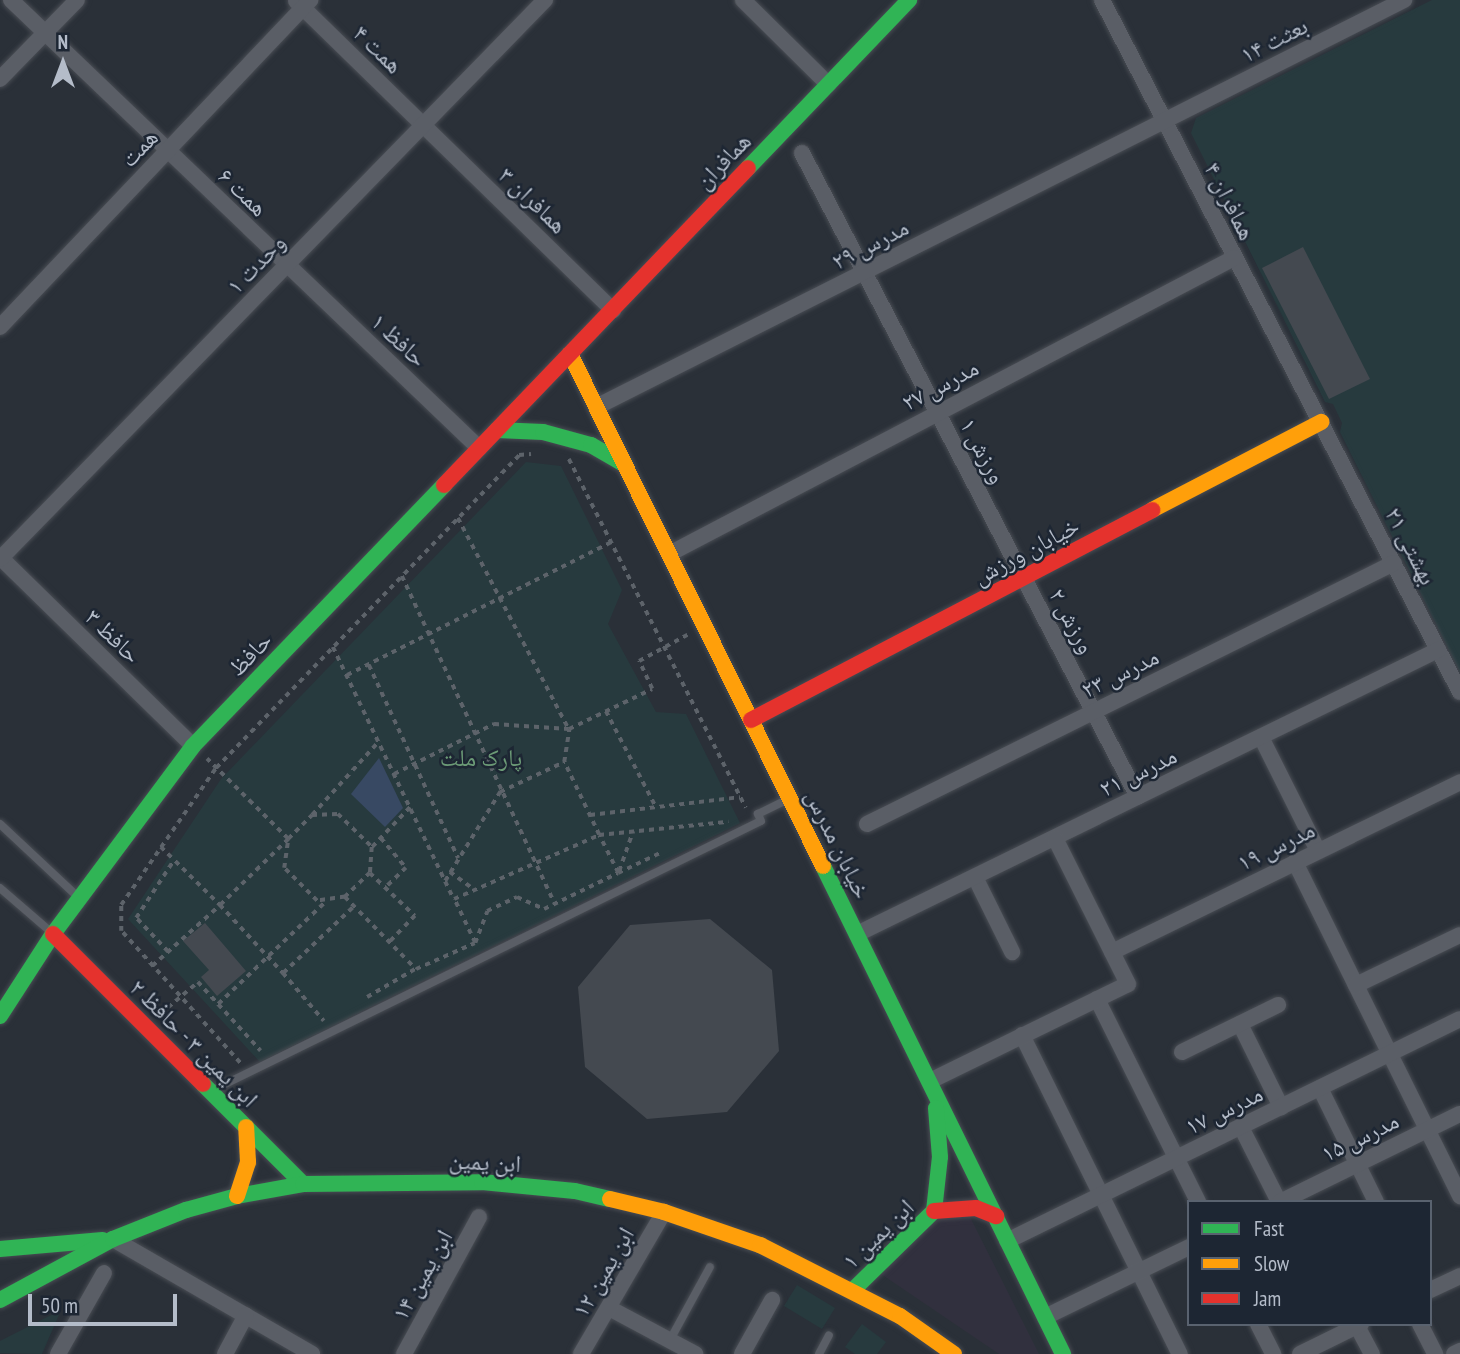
<!DOCTYPE html>
<meta charset="utf-8">
<style>
body{margin:0}
#map{position:relative;width:1460px;height:1354px;overflow:hidden;background:#2a3038;font-family:"PT Sans Narrow","Noto Naskh Arabic",sans-serif}
div>[style]{position:absolute}
[style*='--x']{left:calc(var(--x)*1px);top:calc(var(--y)*1px);width:calc(var(--w)*1px);rotate:calc(var(--a)*1deg)}
.medical>*{inset:0;background:#31303e}
.green>*{inset:0;background:#273a3e}
.water>*{inset:0;background:#384963}
.building>*{inset:0;background:#444950}
.path>*{height:3.5px;margin-top:-1.75px;transform-origin:0;background:repeating-linear-gradient(90deg,#5d636a 0 5px,transparent 0 10px)}
.roads{filter:drop-shadow(0 0 2px #484c53) drop-shadow(0 0 2px #484c53)}
.lane>*{height:8px;margin:-4px;padding:0 4px;transform-origin:4px;border-radius:4px;background:#5a5e66}
.street>*{height:16px;margin:-8px;padding:0 8px;transform-origin:8px;border-radius:8px;background:#5a5e66}
.fast>*{height:16px;margin:-8px;padding:0 8px;transform-origin:8px;border-radius:8px;background:#30b455}
.slow>*{height:16px;margin:-8px;padding:0 8px;transform-origin:8px;border-radius:8px;background:#ff9f0a}
.jam>*{height:16px;margin:-8px;padding:0 8px;transform-origin:8px;border-radius:8px;background:#e5322d}
span{translate:-50% -50%;white-space:nowrap;text-align:center;line-height:1.15;-webkit-text-stroke:5px #1d2633;paint-order:stroke}
.street-label{font-size:24px;color:#b4bcc9}
.park-label{font-size:24px;color:#6b9a76}
.legend{position:absolute;left:1187px;top:1200px;width:245px;height:126px;box-sizing:border-box;background:#1d2633;border:2px solid #59626f;margin:0;padding:9px 12px;list-style:none;font-size:21px;color:#b4bcc9}
.legend li{display:flex;align-items:center;gap:14px;height:35px}
.legend b{width:35px;border:2px solid #59626f}
.north{position:absolute;left:28px;top:28px;width:70px;height:70px;-webkit-text-stroke:5px #1d2633;paint-order:stroke;rotate:0deg;font-size:19px;font-weight:700;line-height:28px;text-align:center;color:#b4bcc9}
.north::after{content:'';display:block;margin:auto;width:24px;height:32px;background:#b4bcc9;clip-path:polygon(50% 0,100% 100%,50% 72%,0 100%)}
.scale{position:absolute;left:28px;top:1294px;width:149px;height:32px;box-sizing:border-box;border:4px solid #b4bcc9;border-top:0;padding-left:9px;font-size:21px;line-height:24px;white-space:nowrap;color:#b4bcc9;-webkit-text-stroke:5px #1d2633;paint-order:stroke}
</style>
<div id="map">
<div class="medical">
<i style="clip-path:polygon(968px 1213px,1039px 1354px,999px 1354px,881px 1274px,937px 1218px)"></i>
</div>
<div class="green">
<i style="clip-path:polygon(1432px 0,1460px 0,1460px 672px,1340px 432px,1342px 423px,1333px 404px,1325px 402px,1191px 133px,1196px 118px)"></i>
<i style="clip-path:polygon(526px 462px,561px 466px,622px 590px,608px 624px,656px 712px,686px 714px,740px 823px,260px 1062px,128px 919px,221px 779px)"></i>
<i style="clip-path:polygon(797px 1285px,835px 1308px,822px 1329px,784px 1306px)"></i>
<i style="clip-path:polygon(61px 1310px,42px 1354px,0 1353px,0 1341px)"></i>
<i style="clip-path:polygon(862px 1324px,886px 1342px,877px 1354px,855px 1354px,845px 1347px)"></i>
</div>
<div class="water">
<i style="clip-path:polygon(379px 758px,403px 808px,385px 827px,351px 794px)"></i>
</div>
<div class="building">
<i style="clip-path:polygon(1303px 247px,1370px 379px,1329px 399px,1262px 268px)"></i>
<i style="clip-path:polygon(710px 919px,772px 970px,779px 1051px,727px 1112px,647px 1119px,585px 1067px,578px 987px,630px 925px)"></i>
<i style="clip-path:polygon(205px 923px,246px 971px,217px 996px,201px 977px,209px 970px,183px 941px)"></i>
</div>
<div class="path">
<i style="--x:569;--y:459;--w:391;--a:63.1"></i>
<i style="--x:458;--y:518;--w:238;--a:62.3"></i>
<i style="--x:402;--y:576;--w:362;--a:65"></i>
<i style="--x:333;--y:647;--w:280;--a:64.4"></i>
<i style="--x:369;--y:665;--w:213;--a:65.2"></i>
<i style="--x:347;--y:675;--w:296;--a:-26.7"></i>
<i style="--x:606;--y:711;--w:108;--a:62.5"></i>
<i style="--x:394;--y:774;--w:112;--a:-26.6"></i>
<i style="--x:494;--y:724;--w:75;--a:3.8"></i>
<i style="--x:338;--y:814;--w:47;--a:44.1"></i>
<i style="--x:372;--y:847;--w:26;--a:94"></i>
<i style="--x:370;--y:873;--w:35;--a:136"></i>
<i style="--x:345;--y:897;--w:28;--a:172"></i>
<i style="--x:317;--y:901;--w:47;--a:-135"></i>
<i style="--x:284;--y:868;--w:29;--a:-82"></i>
<i style="--x:288;--y:839;--w:34;--a:-45"></i>
<i style="--x:312;--y:815;--w:26;--a:-2"></i>
<i style="--x:312;--y:815;--w:100;--a:-47.8"></i>
<i style="--x:590;--y:815;--w:151;--a:-6.8"></i>
<i style="--x:381;--y:838;--w:39;--a:50"></i>
<i style="--x:406;--y:868;--w:29;--a:136"></i>
<i style="--x:161;--y:847;--w:83;--a:44.5"></i>
<i style="--x:220;--y:905;--w:95;--a:-44.1"></i>
<i style="--x:288;--y:839;--w:114;--a:-135.4"></i>
<i style="--x:372;--y:847;--w:55;--a:-46.5"></i>
<i style="--x:619;--y:871;--w:42;--a:-70.7"></i>
<i style="--x:450;--y:872;--w:31;--a:36"></i>
<i style="--x:370;--y:873;--w:62;--a:43.7"></i>
<i style="--x:415;--y:916;--w:36;--a:134"></i>
<i style="--x:618;--y:873;--w:47;--a:-25.5"></i>
<i style="--x:445;--y:881;--w:105;--a:-58.3"></i>
<i style="--x:500;--y:792;--w:71;--a:-25.1"></i>
<i style="--x:345;--y:897;--w:101;--a:45.4"></i>
<i style="--x:416;--y:969;--w:64;--a:-23.8"></i>
<i style="--x:475;--y:943;--w:49;--a:-115.5"></i>
<i style="--x:454;--y:899;--w:158;--a:-23.8"></i>
<i style="--x:599;--y:835;--w:81;--a:-115.6"></i>
<i style="--x:564;--y:762;--w:33;--a:-81"></i>
<i style="--x:569;--y:729;--w:92;--a:-25.7"></i>
<i style="--x:652;--y:689;--w:31;--a:-115"></i>
<i style="--x:639;--y:661;--w:55;--a:-28.4"></i>
<i style="--x:475;--y:943;--w:34;--a:-69"></i>
<i style="--x:487;--y:911;--w:33;--a:-25"></i>
<i style="--x:517;--y:897;--w:30;--a:24"></i>
<i style="--x:544;--y:909;--w:82;--a:-25.9"></i>
<i style="--x:618;--y:873;--w:42;--a:-116.6"></i>
<i style="--x:599;--y:835;--w:130;--a:-5.8"></i>
<i style="--x:168;--y:952;--w:47;--a:-133.3"></i>
<i style="--x:136;--y:918;--w:69;--a:-56.8"></i>
<i style="--x:152;--y:966;--w:91;--a:-41.9"></i>
<i style="--x:220;--y:905;--w:93;--a:47.2"></i>
<i style="--x:283;--y:973;--w:98;--a:-43.3"></i>
<i style="--x:283;--y:973;--w:63;--a:49.5"></i>
<i style="--x:367;--y:997;--w:56;--a:-30.3"></i>
<i style="--x:218;--y:1004;--w:149;--a:-43.6"></i>
<i style="--x:160;--y:1014;--w:50;--a:-40.1"></i>
<i style="--x:198;--y:982;--w:93;--a:47.6"></i>
<i style="--x:240;--y:1063;--w:178;--a:-132"></i>
<i style="--x:121;--y:931;--w:26;--a:-90"></i>
<i style="--x:121;--y:905;--w:167;--a:-55.3"></i>
<i style="--x:216;--y:768;--w:436;--a:-45.9"></i>
<i style="--x:519;--y:455;--w:12;--a:-5"></i>
</div>
<div class="roads">
<div class="lane">
<i style="--x:0;--y:824;--w:105;--a:43.1"></i>
<i style="--x:0;--y:888;--w:67;--a:40.8"></i>
<i style="--x:213;--y:1090;--w:610;--a:-26.15"></i>
<i style="--x:761;--y:821;--w:8;--a:-113"></i>
<i style="--x:758;--y:814;--w:32;--a:-26"></i>
<i style="--x:670;--y:1340;--w:83;--a:-61.3"></i>
<i style="--x:819;--y:1354;--w:21;--a:-62"></i>
</div>
<div class="street">
<i style="--x:11;--y:0;--w:648;--a:43.75"></i>
<i style="--x:743;--y:0;--w:120;--a:44.7"></i>
<i style="--x:1102;--y:0;--w:779;--a:62.65"></i>
<i style="--x:296;--y:1;--w:443;--a:44.3"></i>
<i style="--x:0;--y:79;--w:110;--a:-45.7"></i>
<i style="--x:802;--y:153;--w:726;--a:62.45"></i>
<i style="--x:0;--y:327;--w:451;--a:-46.5"></i>
<i style="--x:596;--y:407;--w:905;--a:-26.73"></i>
<i style="--x:669;--y:554;--w:638;--a:-27.65"></i>
<i style="--x:0;--y:557;--w:270;--a:44.4"></i>
<i style="--x:0;--y:559;--w:781;--a:-45.73"></i>
<i style="--x:1261;--y:737;--w:127;--a:63.4"></i>
<i style="--x:867;--y:824;--w:588;--a:-26.35"></i>
<i style="--x:1295;--y:862;--w:373;--a:63.7"></i>
<i style="--x:975;--y:877;--w:84;--a:63.7"></i>
<i style="--x:857;--y:934;--w:647;--a:-26.05"></i>
<i style="--x:1112;--y:952;--w:387;--a:-26"></i>
<i style="--x:1356;--y:985;--w:115;--a:-25.7"></i>
<i style="--x:1097;--y:999;--w:227;--a:63.5"></i>
<i style="--x:1240;--y:1024;--w:93;--a:63.7"></i>
<i style="--x:1022;--y:1035;--w:356;--a:63.7"></i>
<i style="--x:1182;--y:1052;--w:107;--a:-26.1"></i>
<i style="--x:930;--y:1081;--w:220;--a:-26.1"></i>
<i style="--x:1128;--y:984;--w:163;--a:-116.6"></i>
<i style="--x:1320;--y:1088;--w:127;--a:63.8"></i>
<i style="--x:1241;--y:1127;--w:84;--a:63.1"></i>
<i style="--x:1280;--y:1202;--w:200;--a:-26.1"></i>
<i style="--x:113;--y:1239;--w:230;--a:30"></i>
<i style="--x:1007;--y:1241;--w:504;--a:-26.11"></i>
<i style="--x:1430;--y:1290;--w:33;--a:-25"></i>
<i style="--x:609;--y:1308;--w:98;--a:28.1"></i>
<i style="--x:1045;--y:1317;--w:160;--a:-25.9"></i>
<i style="--x:1258;--y:1324;--w:34;--a:63"></i>
<i style="--x:1420;--y:1324;--w:34;--a:63"></i>
<i style="--x:1357;--y:1326;--w:32;--a:62"></i>
<i style="--x:58;--y:1354;--w:93;--a:-60.4"></i>
<i style="--x:225;--y:1354;--w:44;--a:-61.7"></i>
<i style="--x:404;--y:1354;--w:156;--a:-61.3"></i>
<i style="--x:581;--y:1354;--w:164;--a:-59.7"></i>
<i style="--x:742;--y:1354;--w:62;--a:-60.9"></i>
<i style="--x:1300;--y:1354;--w:68;--a:-26.2"></i>
<i style="--x:1454;--y:1354;--w:7;--a:-27"></i>
</div>
<div class="fast">
<i style="--x:748;--y:168;--w:233;--a:-46.2"></i>
<i style="--x:497;--y:430;--w:46;--a:2.5"></i>
<i style="--x:543;--y:432;--w:50;--a:15.2"></i>
<i style="--x:591;--y:445;--w:39;--a:30"></i>
<i style="--x:823;--y:866;--w:544;--a:63.81"></i>
<i style="--x:0;--y:1016;--w:98;--a:-57.1"></i>
<i style="--x:53;--y:934;--w:234;--a:-53.3"></i>
<i style="--x:193;--y:746;--w:362;--a:-46.1"></i>
<i style="--x:203;--y:1084;--w:141;--a:45"></i>
<i style="--x:934;--y:1211;--w:54;--a:-83.7"></i>
<i style="--x:940;--y:1157;--w:49;--a:-94.7"></i>
<i style="--x:0;--y:1249;--w:103;--a:-5"></i>
<i style="--x:853;--y:1290;--w:113;--a:-44.3"></i>
<i style="--x:0;--y:1300;--w:128;--a:-28.4"></i>
<i style="--x:113;--y:1239;--w:79;--a:-21.7"></i>
<i style="--x:186;--y:1210;--w:53;--a:-15.4"></i>
<i style="--x:237;--y:1196;--w:67;--a:-10.3"></i>
<i style="--x:303;--y:1184;--w:179;--a:-0.6"></i>
<i style="--x:482;--y:1182;--w:93;--a:5.5"></i>
<i style="--x:575;--y:1191;--w:36;--a:13"></i>
</div>
<div class="slow">
<i style="--x:570;--y:354;--w:571;--a:63.7"></i>
<i style="--x:1152;--y:510;--w:191;--a:-27.5"></i>
<i style="--x:237;--y:1196;--w:36;--a:-72"></i>
<i style="--x:248;--y:1162;--w:35;--a:-93"></i>
<i style="--x:610;--y:1199;--w:56;--a:13.5"></i>
<i style="--x:664;--y:1212;--w:102;--a:19"></i>
<i style="--x:760;--y:1245;--w:157;--a:26.9"></i>
<i style="--x:900;--y:1316;--w:66;--a:35.1"></i>
</div>
<div class="jam">
<i style="--x:444;--y:485;--w:439;--a:-46.2"></i>
<i style="--x:751;--y:720;--w:453;--a:-27.6"></i>
<i style="--x:53;--y:934;--w:212;--a:45"></i>
<i style="--x:934;--y:1211;--w:42;--a:-4.1"></i>
<i style="--x:976;--y:1208;--w:22;--a:22"></i>
</div>
</div>
<div class="street-label">
<span style="left:1274px;top:40px;rotate:-27deg">بعثت ۱۴</span>
<span style="left:378px;top:49px;rotate:44deg">همت ۴</span>
<span style="left:139px;top:148px;rotate:-46deg">همت</span>
<span style="left:723px;top:161px;rotate:-46deg">همافران</span>
<span style="left:243px;top:192px;rotate:44deg">همت ۶</span>
<span style="left:533px;top:200px;rotate:44deg">همافران ۳</span>
<span style="left:1230px;top:201px;rotate:63deg">همافران ۴</span>
<span style="left:870px;top:244px;rotate:-27deg">مدرس ۲۹</span>
<span style="left:256px;top:264px;rotate:-46deg">وحدت ۱</span>
<span style="left:399px;top:340px;rotate:43deg">حافظ ۱</span>
<span style="left:940px;top:385px;rotate:-28deg">مدرس ۲۷</span>
<span style="left:983px;top:451px;rotate:62deg">ورزش ۱</span>
<span style="left:1411px;top:546px;rotate:63deg">بهشتی ۲۱</span>
<span style="left:1026px;top:551px;rotate:-28deg">خیابان ورزش</span>
<span style="left:1072px;top:621px;rotate:62deg">ورزش ۲</span>
<span style="left:113px;top:636px;rotate:44deg">حافظ ۳</span>
<span style="left:250px;top:654px;rotate:-46deg">حافظ</span>
<span style="left:1120px;top:673px;rotate:-26deg">مدرس ۲۳</span>
<span style="left:1138px;top:772px;rotate:-26deg">مدرس ۲۱</span>
<span style="left:838px;top:844px;rotate:64deg">خیابان مدرس</span>
<span style="left:1276px;top:846px;rotate:-26deg">مدرس ۱۹</span>
<span style="left:194px;top:1043px;rotate:45deg">ابن یمین ۳ - حافظ ۲</span>
<span style="left:1224px;top:1110px;rotate:-26deg">مدرس ۱۷</span>
<span style="left:1360px;top:1137px;rotate:-26deg">مدرس ۱۵</span>
<span style="left:485px;top:1162px;rotate:3deg">ابن یمین</span>
<span style="left:878px;top:1234px;rotate:-44deg">ابن یمین ۱</span>
<span style="left:603px;top:1272px;rotate:-60deg">ابن یمین ۱۲</span>
<span style="left:422px;top:1275px;rotate:-61deg">ابن یمین ۱۴</span>
</div>
<div class="park-label">
<span style="left:481px;top:758px">پارک ملت</span>
</div>
<ul class="legend">
<li><b style="height:9px;background:#30b455"></b>Fast</li>
<li><b style="height:9px;background:#ff9f0a"></b>Slow</li>
<li><b style="height:9px;background:#e5322d"></b>Jam</li>
</ul>
<div class="north">N</div>
<div class="scale">50 m</div>
</div>
